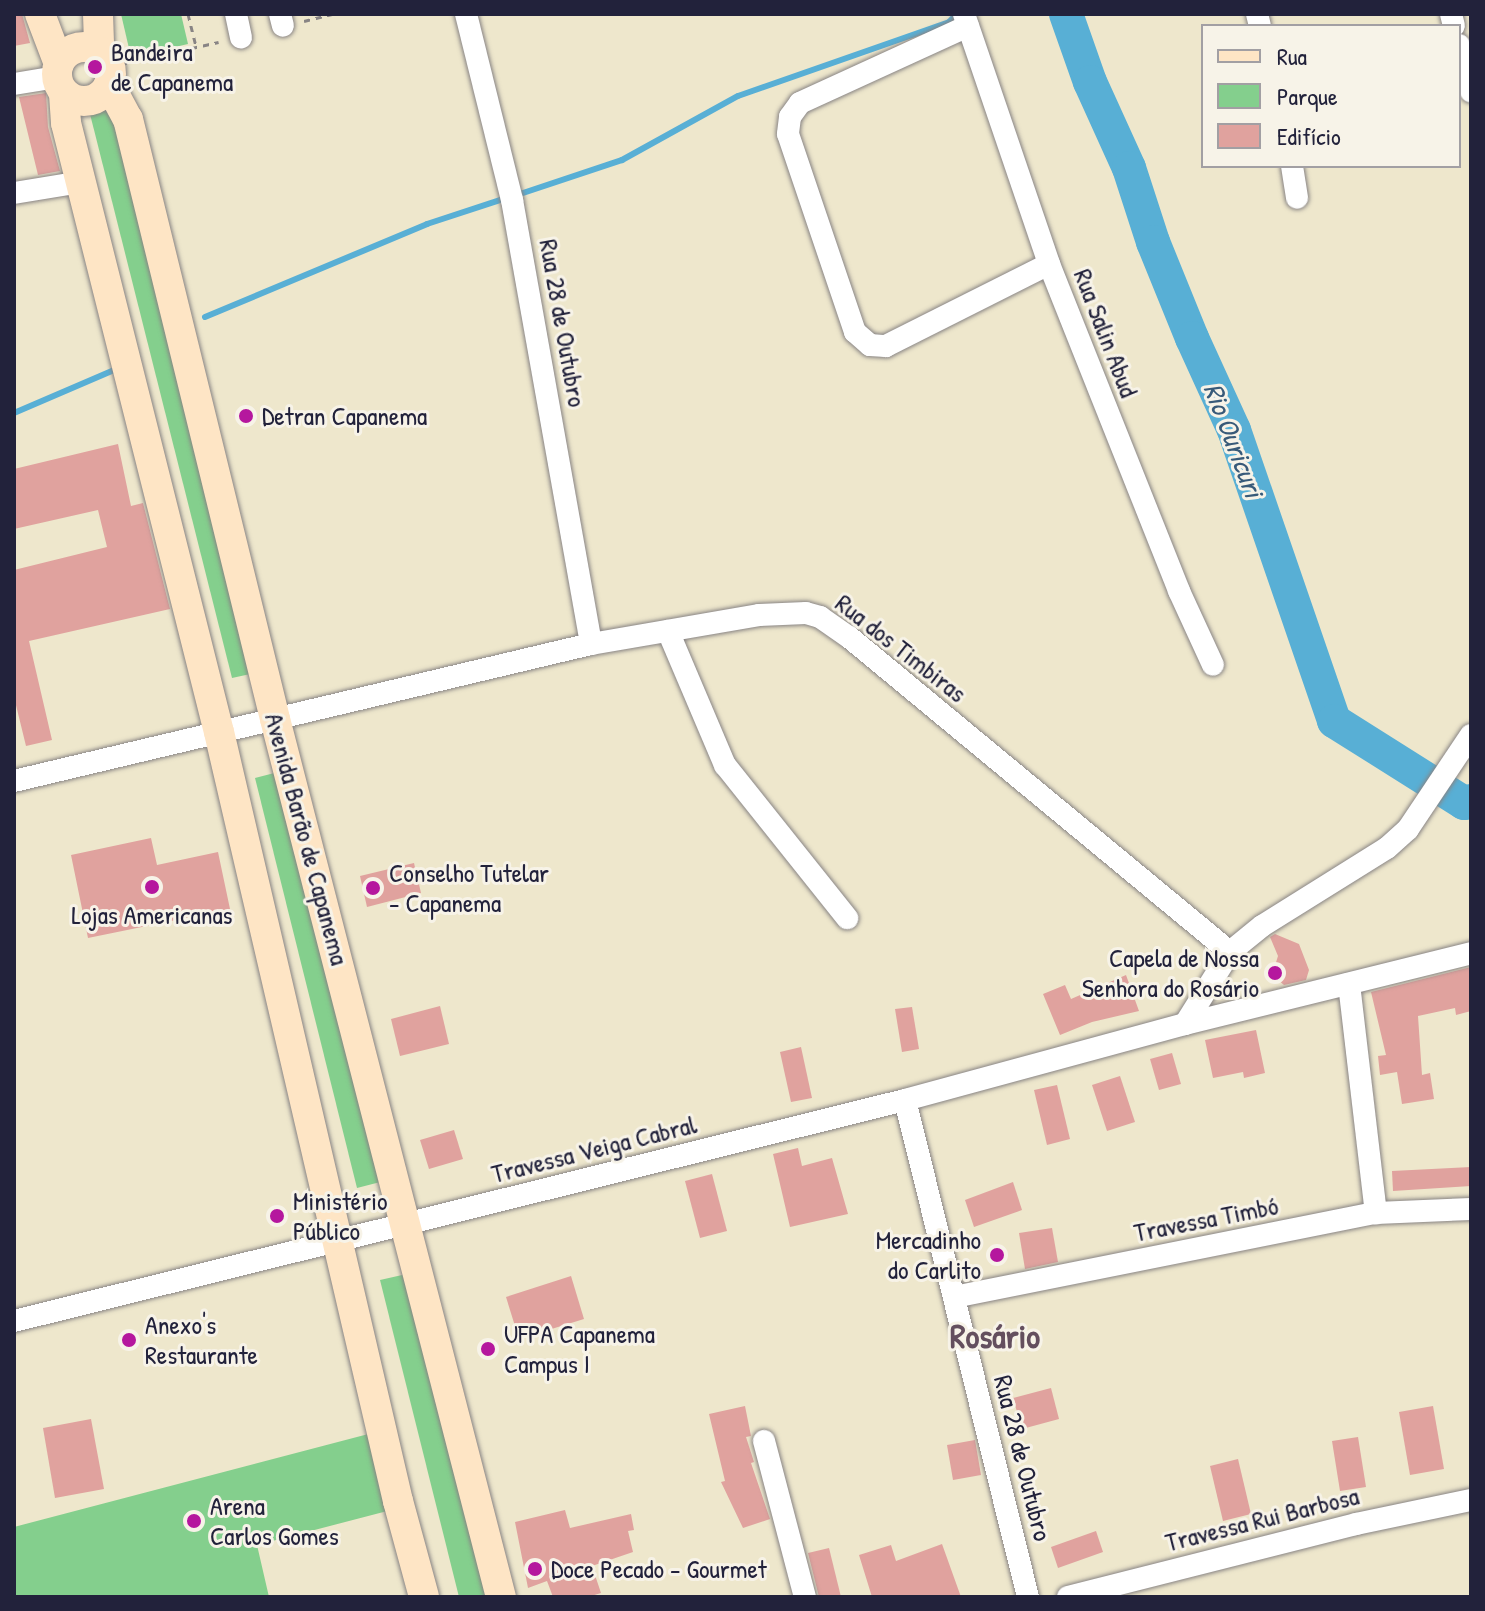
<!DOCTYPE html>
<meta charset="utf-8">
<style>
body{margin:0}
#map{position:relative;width:1485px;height:1611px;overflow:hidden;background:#eee7cc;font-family:"Patrick Hand",sans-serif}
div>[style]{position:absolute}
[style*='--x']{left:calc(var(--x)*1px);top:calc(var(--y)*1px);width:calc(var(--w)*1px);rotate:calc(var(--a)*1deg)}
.green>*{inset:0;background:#84cf8d}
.stream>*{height:6px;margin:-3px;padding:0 3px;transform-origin:3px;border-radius:3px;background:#58afd5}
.river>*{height:34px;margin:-17px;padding:0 17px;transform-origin:17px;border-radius:17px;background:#58afd5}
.building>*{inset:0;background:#e0a29e}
.path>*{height:3px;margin-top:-1.5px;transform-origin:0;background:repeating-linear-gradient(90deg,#888484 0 6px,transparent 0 12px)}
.roads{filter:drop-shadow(0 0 2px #888484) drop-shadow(0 0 2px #888484)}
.street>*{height:22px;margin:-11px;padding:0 11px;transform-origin:11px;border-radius:11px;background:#fff}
.secondary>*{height:30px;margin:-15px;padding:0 15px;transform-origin:15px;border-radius:15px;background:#fee5c5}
.secondary>.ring{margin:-15px;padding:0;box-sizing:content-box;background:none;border:30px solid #fee5c5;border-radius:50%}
.dots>*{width:22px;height:22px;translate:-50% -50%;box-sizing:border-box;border:4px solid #f7f3e8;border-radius:50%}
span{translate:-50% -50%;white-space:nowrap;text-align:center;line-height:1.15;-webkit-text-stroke:6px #f7f3e8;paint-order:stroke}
.poi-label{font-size:26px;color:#22223b}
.left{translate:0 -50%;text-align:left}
.right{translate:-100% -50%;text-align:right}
.street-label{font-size:26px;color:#22223b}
.water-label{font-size:28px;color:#385a79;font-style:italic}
.district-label{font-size:34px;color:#644f5e;font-weight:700}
.frame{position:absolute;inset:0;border:16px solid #22223b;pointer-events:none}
.legend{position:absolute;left:1201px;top:24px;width:260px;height:144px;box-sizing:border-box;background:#f7f3e8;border:2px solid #a29fa3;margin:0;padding:10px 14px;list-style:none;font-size:24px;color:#22223b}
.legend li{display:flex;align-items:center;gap:16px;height:40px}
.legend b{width:40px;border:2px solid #a29fa3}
</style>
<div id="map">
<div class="green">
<i style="clip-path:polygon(121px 14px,181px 14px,188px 44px,131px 57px)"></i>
<i style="clip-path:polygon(118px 103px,264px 671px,232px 678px,89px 110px)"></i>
<i style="clip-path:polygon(286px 770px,388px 1180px,357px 1188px,255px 778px)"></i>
<i style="clip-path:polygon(411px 1273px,490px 1597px,459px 1597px,380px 1280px)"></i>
<i style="clip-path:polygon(376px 1432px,395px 1509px,257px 1545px,269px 1597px,14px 1597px,14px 1527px)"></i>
</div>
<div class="stream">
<i style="--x:517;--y:195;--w:111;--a:-18.4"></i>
<i style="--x:622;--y:160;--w:132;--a:-28.9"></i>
<i style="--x:738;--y:96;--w:224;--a:-19.3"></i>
<i style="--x:949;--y:22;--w:11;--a:-45"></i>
<i style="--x:205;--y:317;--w:241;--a:-22.7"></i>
<i style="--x:427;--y:224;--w:83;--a:-18.2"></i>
<i style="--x:14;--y:413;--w:107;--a:-23.2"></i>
</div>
<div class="river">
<i style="--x:1066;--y:14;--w:72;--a:70.6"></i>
<i style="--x:1090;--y:82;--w:94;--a:65.6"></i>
<i style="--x:1129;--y:168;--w:78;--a:72"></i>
<i style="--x:1153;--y:242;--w:104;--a:67.9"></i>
<i style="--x:1192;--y:338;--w:101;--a:65.5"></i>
<i style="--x:1234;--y:430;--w:308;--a:71"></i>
<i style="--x:1334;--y:721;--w:154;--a:32.2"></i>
<i style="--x:1464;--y:803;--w:7;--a:-16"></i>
</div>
<div class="building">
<i style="clip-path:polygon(14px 14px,22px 14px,30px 43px,14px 46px)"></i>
<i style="clip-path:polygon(46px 93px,48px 127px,60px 171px,38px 175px,19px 97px)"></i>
<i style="clip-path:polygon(118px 444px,131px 506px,143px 503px,170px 609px,29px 641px,52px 740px,26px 746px,14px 697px,14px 570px,107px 547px,98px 510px,14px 529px,14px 469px)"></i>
<i style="clip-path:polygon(151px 838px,157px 865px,218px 852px,230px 909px,88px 938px,71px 855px)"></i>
<i style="clip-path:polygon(414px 863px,421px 893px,367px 907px,360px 876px)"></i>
<i style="clip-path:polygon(1275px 934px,1299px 944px,1309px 970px,1306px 980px,1284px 985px,1272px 975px,1278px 956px,1270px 937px)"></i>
<i style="clip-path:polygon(1471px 967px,1471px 1011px,1456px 1015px,1455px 1008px,1418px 1016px,1422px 1075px,1430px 1073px,1434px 1099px,1402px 1104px,1397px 1072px,1380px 1075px,1378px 1056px,1386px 1055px,1371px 992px)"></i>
<i style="clip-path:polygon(1126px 975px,1139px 1011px,1092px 1022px,1060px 1035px,1043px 994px,1065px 985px,1071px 999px)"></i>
<i style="clip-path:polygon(440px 1006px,449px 1044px,400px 1056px,391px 1019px)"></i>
<i style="clip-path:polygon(912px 1007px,919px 1049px,902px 1052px,895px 1009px)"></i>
<i style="clip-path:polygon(1256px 1030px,1265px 1073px,1244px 1078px,1243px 1072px,1213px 1078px,1205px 1040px)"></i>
<i style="clip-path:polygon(801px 1047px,812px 1098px,791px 1102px,780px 1052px)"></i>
<i style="clip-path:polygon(1172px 1053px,1181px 1084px,1159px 1090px,1150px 1059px)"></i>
<i style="clip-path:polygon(1120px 1076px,1135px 1122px,1107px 1131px,1092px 1085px)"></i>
<i style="clip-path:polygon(1057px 1085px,1070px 1139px,1047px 1145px,1034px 1090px)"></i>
<i style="clip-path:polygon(454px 1130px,463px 1159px,429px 1169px,420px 1140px)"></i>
<i style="clip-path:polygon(798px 1148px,802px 1166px,832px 1158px,848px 1214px,790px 1227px,773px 1154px)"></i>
<i style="clip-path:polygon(1471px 1167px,1471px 1186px,1393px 1191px,1392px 1171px)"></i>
<i style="clip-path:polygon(712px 1174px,727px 1231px,700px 1238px,685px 1181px)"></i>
<i style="clip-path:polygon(1013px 1182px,1022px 1210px,974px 1227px,965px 1200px)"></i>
<i style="clip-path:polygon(1052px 1228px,1058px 1262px,1025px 1269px,1019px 1233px)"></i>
<i style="clip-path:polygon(571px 1276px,584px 1319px,519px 1339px,506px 1297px)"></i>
<i style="clip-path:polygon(1051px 1388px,1059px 1419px,1022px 1429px,1013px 1398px)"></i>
<i style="clip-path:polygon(745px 1406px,751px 1436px,746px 1437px,754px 1462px,751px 1463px,770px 1519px,743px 1528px,721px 1482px,725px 1481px,709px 1414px)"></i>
<i style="clip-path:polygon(1433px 1406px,1444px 1469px,1410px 1475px,1399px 1412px)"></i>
<i style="clip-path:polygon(91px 1419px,104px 1489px,55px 1498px,43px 1428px)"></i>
<i style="clip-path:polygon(1358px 1437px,1366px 1487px,1340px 1491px,1332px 1441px)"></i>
<i style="clip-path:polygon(975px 1440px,981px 1475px,953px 1480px,947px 1445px)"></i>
<i style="clip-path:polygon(1238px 1459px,1251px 1514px,1223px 1521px,1210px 1466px)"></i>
<i style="clip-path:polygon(565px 1510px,570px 1528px,631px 1514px,634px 1530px,628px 1531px,633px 1552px,592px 1566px,601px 1593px,588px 1597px,553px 1597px,547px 1581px,528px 1588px,515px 1522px)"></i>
<i style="clip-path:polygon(1096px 1531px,1103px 1552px,1058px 1568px,1051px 1547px)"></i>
<i style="clip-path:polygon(942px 1544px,961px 1597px,872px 1597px,859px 1555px,891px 1545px,896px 1561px)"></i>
<i style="clip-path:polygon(829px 1548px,841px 1597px,819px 1597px,808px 1553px)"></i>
</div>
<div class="path">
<i style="--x:188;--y:14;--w:34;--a:76"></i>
<i style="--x:304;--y:21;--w:29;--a:-14"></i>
<i style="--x:121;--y:64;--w:100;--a:-12.7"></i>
</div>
<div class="roads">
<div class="street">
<i style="--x:236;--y:14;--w:24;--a:78"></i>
<i style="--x:280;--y:14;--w:12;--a:76"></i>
<i style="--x:466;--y:14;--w:192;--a:76.1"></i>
<i style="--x:512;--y:200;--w:451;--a:79.9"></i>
<i style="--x:964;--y:14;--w:264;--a:71.2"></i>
<i style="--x:1049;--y:264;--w:352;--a:68.3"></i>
<i style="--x:1179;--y:591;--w:81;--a:65.3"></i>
<i style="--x:1257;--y:14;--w:12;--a:76"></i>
<i style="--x:1451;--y:14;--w:12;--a:76"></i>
<i style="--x:968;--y:26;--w:185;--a:155.4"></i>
<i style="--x:800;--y:103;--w:17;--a:126"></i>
<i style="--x:790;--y:117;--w:17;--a:97"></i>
<i style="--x:788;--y:134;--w:209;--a:71.3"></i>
<i style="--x:855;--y:332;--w:20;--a:41"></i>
<i style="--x:870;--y:345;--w:16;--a:4"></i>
<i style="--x:886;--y:346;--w:182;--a:-26.7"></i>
<i style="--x:1459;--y:45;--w:48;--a:75.4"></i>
<i style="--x:14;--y:84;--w:44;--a:-9.2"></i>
<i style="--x:1292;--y:166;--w:32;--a:81"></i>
<i style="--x:14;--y:193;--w:68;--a:-9.3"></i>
<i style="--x:668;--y:631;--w:146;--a:67"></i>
<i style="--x:725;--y:765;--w:196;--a:51.4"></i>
<i style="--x:14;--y:781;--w:593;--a:-13.36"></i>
<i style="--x:591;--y:644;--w:170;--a:-9.8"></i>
<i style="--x:759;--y:615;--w:47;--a:-2.4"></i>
<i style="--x:806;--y:613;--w:15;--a:16"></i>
<i style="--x:820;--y:617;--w:35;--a:35"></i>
<i style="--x:849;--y:637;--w:494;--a:39.6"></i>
<i style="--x:1349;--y:984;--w:231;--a:83.3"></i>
<i style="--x:1185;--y:1024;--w:85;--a:-58"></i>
<i style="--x:1230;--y:952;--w:41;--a:-39.1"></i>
<i style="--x:1262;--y:926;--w:147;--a:-32"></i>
<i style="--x:1387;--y:848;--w:28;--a:-42"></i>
<i style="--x:1408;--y:829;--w:113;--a:-56.2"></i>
<i style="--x:905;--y:1100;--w:512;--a:76.1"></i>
<i style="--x:954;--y:1297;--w:430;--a:-11.3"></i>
<i style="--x:1376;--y:1213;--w:95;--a:-2.4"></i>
<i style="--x:14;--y:1321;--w:918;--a:-13.93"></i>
<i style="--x:905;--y:1100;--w:290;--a:-15.2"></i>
<i style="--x:1185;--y:1024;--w:295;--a:-13.9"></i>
<i style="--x:764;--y:1441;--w:161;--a:75.3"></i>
<i style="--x:1068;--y:1597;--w:297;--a:-14.2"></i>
<i style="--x:1356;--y:1524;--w:117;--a:-11.8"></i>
</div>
<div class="secondary">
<i style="--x:40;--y:14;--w:53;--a:69.2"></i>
<i style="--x:98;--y:14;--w:37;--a:88"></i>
<i class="ring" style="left:57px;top:47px;width:24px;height:24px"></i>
<i style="--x:109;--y:84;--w:40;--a:62"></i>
<i style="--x:128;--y:119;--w:618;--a:76.23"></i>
<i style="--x:275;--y:719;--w:907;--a:75.57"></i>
<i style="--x:64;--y:94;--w:29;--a:86"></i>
<i style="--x:66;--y:123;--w:628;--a:75.9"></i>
<i style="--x:219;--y:732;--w:790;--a:76.9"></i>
<i style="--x:398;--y:1501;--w:99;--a:74.8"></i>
</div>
</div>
<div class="dots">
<i style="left:95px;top:67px;background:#b5179e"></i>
<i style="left:246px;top:416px;background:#b5179e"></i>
<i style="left:152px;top:887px;background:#b5179e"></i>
<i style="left:373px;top:888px;background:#b5179e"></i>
<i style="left:1275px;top:973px;background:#b5179e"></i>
<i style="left:277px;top:1216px;background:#b5179e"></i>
<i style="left:997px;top:1255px;background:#b5179e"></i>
<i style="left:129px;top:1340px;background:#b5179e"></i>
<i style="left:488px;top:1349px;background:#b5179e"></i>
<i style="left:194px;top:1521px;background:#b5179e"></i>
<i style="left:535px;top:1569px;background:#b5179e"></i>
</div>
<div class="poi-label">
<span class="left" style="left:111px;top:67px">Bandeira<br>de Capanema</span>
<span class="left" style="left:262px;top:416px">Detran Capanema</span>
<span class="left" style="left:389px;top:888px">Conselho Tutelar<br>- Capanema</span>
<span style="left:152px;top:915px">Lojas Americanas</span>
<span class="right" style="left:1259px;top:973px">Capela de Nossa<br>Senhora do Rosário</span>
<span class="left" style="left:293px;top:1216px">Ministério<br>Público</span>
<span class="right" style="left:981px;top:1255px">Mercadinho<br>do Carlito</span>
<span class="left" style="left:145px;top:1340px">Anexo's<br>Restaurante</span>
<span class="left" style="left:504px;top:1349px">UFPA Capanema<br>Campus I</span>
<span class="left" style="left:210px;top:1521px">Arena<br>Carlos Gomes</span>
<span class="left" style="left:551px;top:1569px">Doce Pecado - Gourmet</span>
</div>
<div class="street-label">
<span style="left:563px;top:323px;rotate:80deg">Rua 28 de Outubro</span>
<span style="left:1106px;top:333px;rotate:69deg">Rua Salin Abud</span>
<span style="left:901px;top:648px;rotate:38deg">Rua dos Timbiras</span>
<span style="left:307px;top:839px;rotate:75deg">Avenida Barão de Capanema</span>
<span style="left:594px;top:1149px;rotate:-14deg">Travessa Veiga Cabral</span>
<span style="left:1206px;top:1219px;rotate:-11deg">Travessa Timbó</span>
<span style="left:1023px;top:1458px;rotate:76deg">Rua 28 de Outubro</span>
<span style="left:1262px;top:1519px;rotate:-14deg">Travessa Rui Barbosa</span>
</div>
<div class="water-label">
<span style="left:1234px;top:440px;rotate:69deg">Rio Ouricuri</span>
</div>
<div class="district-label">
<span style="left:995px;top:1337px">Rosário</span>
</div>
<div class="frame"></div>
<ul class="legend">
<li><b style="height:10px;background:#fee5c5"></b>Rua</li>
<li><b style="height:22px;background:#84cf8d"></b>Parque</li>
<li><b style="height:22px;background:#e0a29e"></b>Edifício</li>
</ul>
</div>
